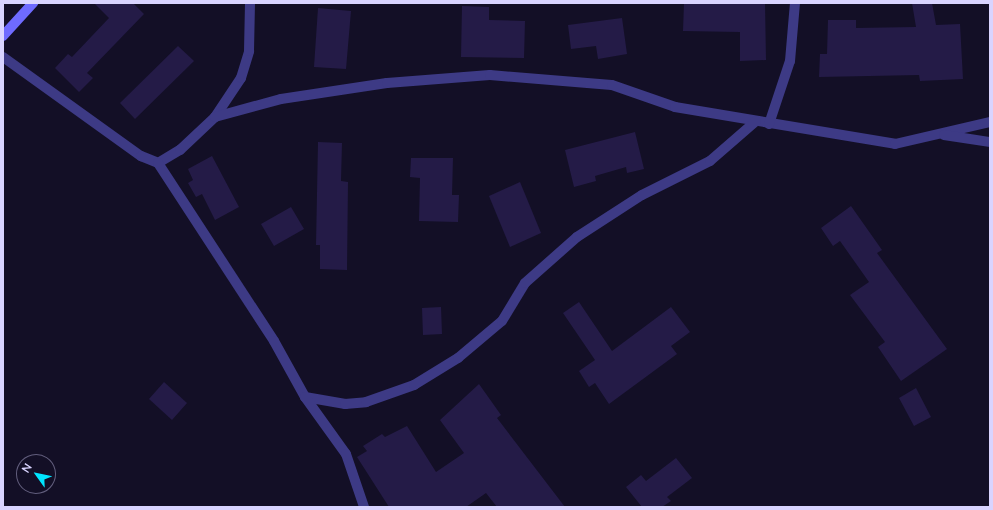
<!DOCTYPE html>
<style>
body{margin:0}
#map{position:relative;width:993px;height:510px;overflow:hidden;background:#130f26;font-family:Lato,sans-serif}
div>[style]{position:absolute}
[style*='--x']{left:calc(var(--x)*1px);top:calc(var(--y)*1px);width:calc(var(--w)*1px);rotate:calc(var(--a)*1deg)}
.building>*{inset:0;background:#241b47}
.minor>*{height:10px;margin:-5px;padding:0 5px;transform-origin:5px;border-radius:5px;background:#3d3a85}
.secondary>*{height:10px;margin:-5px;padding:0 5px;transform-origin:5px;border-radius:5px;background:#6f6bff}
span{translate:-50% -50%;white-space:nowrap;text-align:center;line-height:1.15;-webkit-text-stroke:4px #130f26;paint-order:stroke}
.frame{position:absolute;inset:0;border:4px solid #d9d4ff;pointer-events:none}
.north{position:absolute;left:16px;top:454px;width:40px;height:40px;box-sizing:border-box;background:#130f26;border:1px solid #625e7d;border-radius:50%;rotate:303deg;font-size:11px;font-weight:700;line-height:16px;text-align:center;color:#d9d4ff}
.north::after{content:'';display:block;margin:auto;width:14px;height:18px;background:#00e5ff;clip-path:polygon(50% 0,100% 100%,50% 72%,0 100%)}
</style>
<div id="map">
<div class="building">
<i style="clip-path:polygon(94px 3px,133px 3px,144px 14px,87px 73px,93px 78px,79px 92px,55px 68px,68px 54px,72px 57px,109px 18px)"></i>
<i style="clip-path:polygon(684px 3px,765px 3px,766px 60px,740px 61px,740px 32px,683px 31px)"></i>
<i style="clip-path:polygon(912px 3px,932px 3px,936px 25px,960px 24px,963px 79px,920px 81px,919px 75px,819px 77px,820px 54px,827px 54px,828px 20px,856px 20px,856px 28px,916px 27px)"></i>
<i style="clip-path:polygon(462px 6px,489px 7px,489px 20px,525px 21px,524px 58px,461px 57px)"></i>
<i style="clip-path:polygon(318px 8px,351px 11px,346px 69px,314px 67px)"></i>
<i style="clip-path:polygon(622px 18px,627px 54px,598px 59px,596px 46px,571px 49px,568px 25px)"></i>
<i style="clip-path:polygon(178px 46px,194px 61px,135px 119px,120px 103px)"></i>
<i style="clip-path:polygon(635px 132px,644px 169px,627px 173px,626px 167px,595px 176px,596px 181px,574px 187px,565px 150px)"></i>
<i style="clip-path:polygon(318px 142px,342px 143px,341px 181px,348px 182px,347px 270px,320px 269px,320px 245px,316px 245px)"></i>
<i style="clip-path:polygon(212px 156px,239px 207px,215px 220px,202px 194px,196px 197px,188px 183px,193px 180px,188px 169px)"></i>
<i style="clip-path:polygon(411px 158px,453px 158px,452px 195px,459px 195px,458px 222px,419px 221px,420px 178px,410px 177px)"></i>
<i style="clip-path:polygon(520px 182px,541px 233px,510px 247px,489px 196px)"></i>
<i style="clip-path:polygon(851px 206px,882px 250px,877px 253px,947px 349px,901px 381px,878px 347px,885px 342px,850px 295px,869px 282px,840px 241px,833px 246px,821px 228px)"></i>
<i style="clip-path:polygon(291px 207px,304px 229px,274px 246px,261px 224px)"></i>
<i style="clip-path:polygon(579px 302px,612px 351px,671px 307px,690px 332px,671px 346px,677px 354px,609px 404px,595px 383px,589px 387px,579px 371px,595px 360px,563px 313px)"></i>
<i style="clip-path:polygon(441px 307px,442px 334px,423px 335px,422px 308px)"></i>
<i style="clip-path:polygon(164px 382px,187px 403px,172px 420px,149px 399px)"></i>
<i style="clip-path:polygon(479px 384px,501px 415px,497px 418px,565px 507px,497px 507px,486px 493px,466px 507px,389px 507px,357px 457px,367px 451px,363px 446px,382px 434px,385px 437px,407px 426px,436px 472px,464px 453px,440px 420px)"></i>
<i style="clip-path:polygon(916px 388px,931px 417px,914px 426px,899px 398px)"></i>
<i style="clip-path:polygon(676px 458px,692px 478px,667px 497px,671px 501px,662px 507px,642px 507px,626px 487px,641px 475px,646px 481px)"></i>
</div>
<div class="minor">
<i style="--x:3;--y:57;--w:170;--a:35.7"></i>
<i style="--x:141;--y:156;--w:18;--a:22"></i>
<i style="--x:158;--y:163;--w:26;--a:-31"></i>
<i style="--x:180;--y:150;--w:48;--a:-43.3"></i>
<i style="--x:215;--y:117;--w:47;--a:-56.3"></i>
<i style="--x:241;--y:78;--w:28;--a:-73"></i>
<i style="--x:249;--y:51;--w:48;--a:-88.8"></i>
<i style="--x:215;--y:117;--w:68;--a:-15.3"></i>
<i style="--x:281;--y:99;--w:107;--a:-8.6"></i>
<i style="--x:387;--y:83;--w:103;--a:-4.4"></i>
<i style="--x:490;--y:75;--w:122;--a:4.7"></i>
<i style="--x:612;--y:85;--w:67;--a:19.2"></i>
<i style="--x:675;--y:107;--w:223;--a:9.5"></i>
<i style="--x:895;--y:144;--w:98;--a:-13"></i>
<i style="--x:769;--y:124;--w:66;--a:-71.6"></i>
<i style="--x:790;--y:61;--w:58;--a:-85.1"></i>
<i style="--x:944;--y:135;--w:47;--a:8.7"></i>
<i style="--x:158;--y:163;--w:212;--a:56.9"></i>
<i style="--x:274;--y:341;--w:64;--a:61"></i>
<i style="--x:305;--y:397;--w:41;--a:9.9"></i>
<i style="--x:345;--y:404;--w:21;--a:-5"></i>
<i style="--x:366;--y:402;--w:51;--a:-19.5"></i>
<i style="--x:414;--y:385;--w:52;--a:-31.5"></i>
<i style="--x:458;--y:358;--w:57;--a:-40.1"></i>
<i style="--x:502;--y:321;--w:44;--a:-58.8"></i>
<i style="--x:525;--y:283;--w:69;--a:-41.5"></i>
<i style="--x:577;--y:237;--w:77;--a:-32.9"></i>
<i style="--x:642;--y:195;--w:76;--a:-26.6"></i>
<i style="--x:710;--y:161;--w:61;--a:-41"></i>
<i style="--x:305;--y:397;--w:70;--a:54.3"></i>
<i style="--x:346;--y:454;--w:56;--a:71.2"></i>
</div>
<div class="secondary">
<i style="--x:3;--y:36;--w:45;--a:-47.7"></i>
</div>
<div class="frame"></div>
<div class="north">N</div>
</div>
